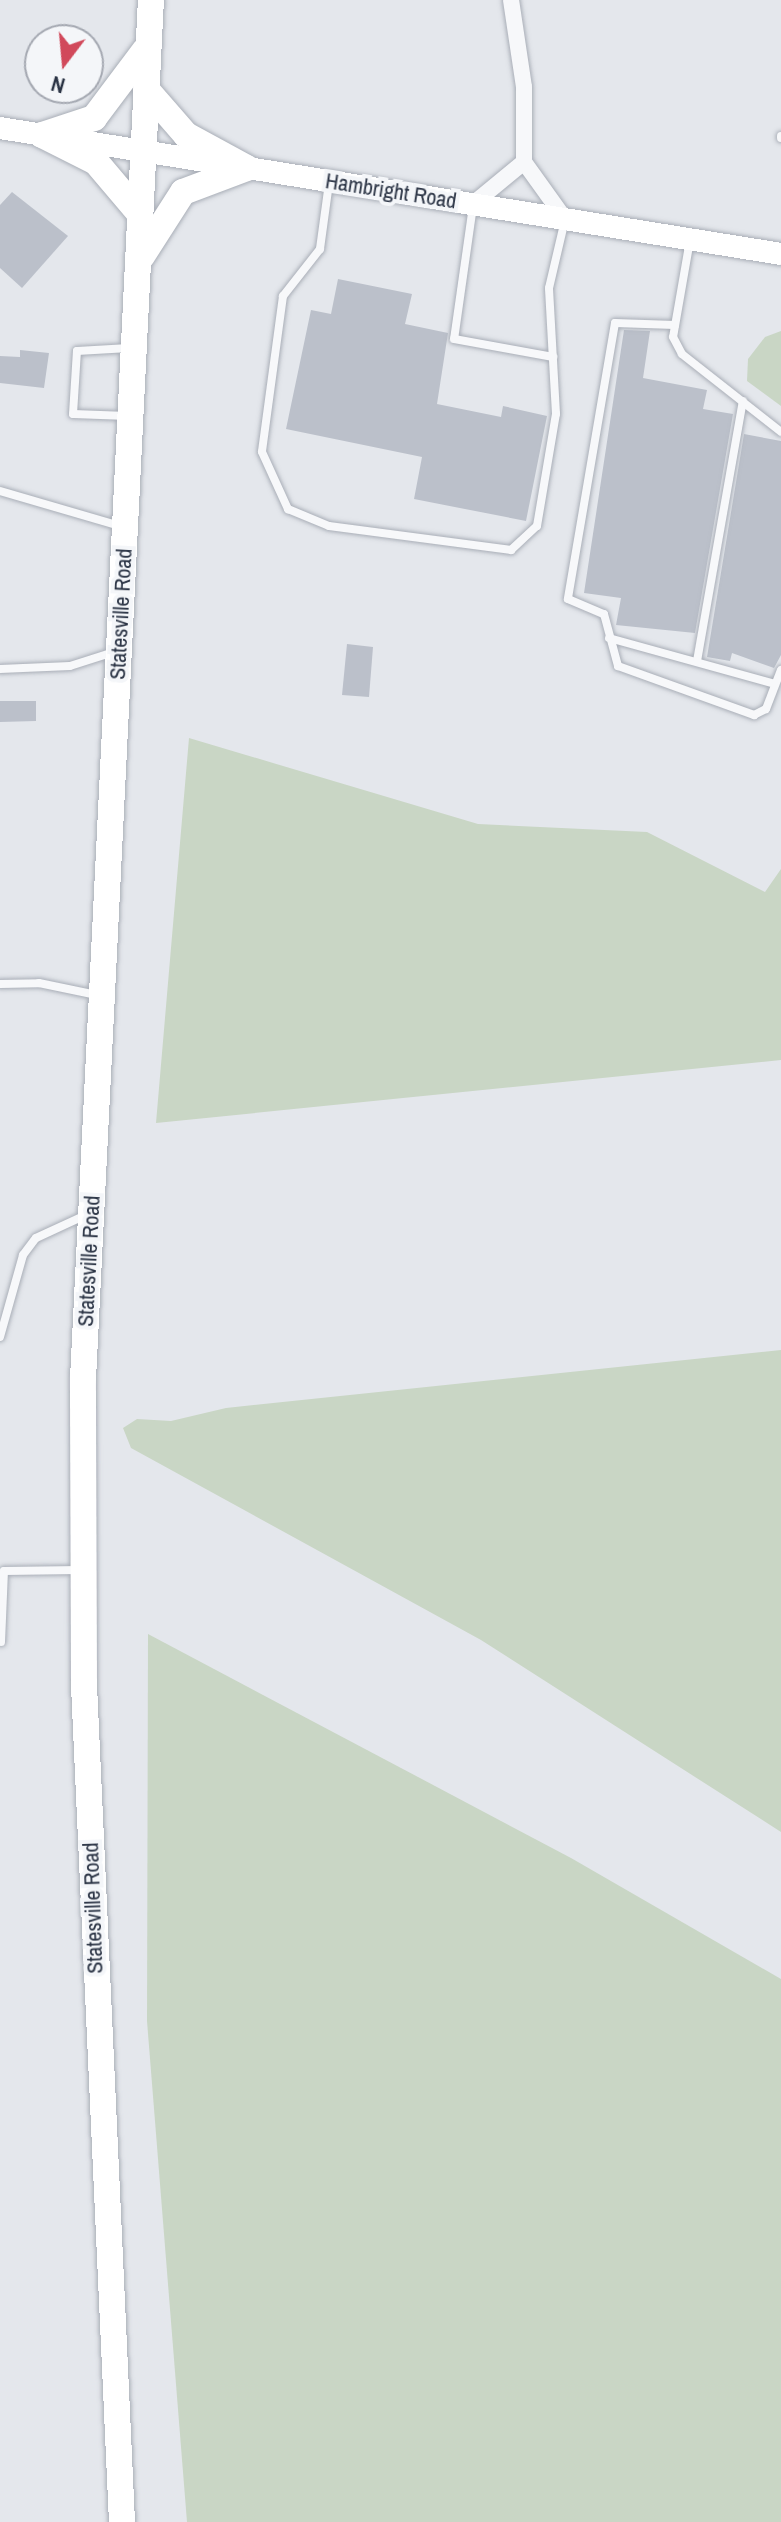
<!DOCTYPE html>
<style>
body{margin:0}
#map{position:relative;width:781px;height:2522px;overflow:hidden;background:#e4e7ec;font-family:"Archivo Narrow",sans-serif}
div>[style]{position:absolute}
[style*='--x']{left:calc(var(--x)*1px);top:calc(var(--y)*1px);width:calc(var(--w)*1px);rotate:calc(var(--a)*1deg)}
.green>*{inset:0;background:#c9d6c5}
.building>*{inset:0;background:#bbc0ca}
.roads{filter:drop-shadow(0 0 2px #a9aeb7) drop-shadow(0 0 2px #a9aeb7)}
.lane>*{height:8px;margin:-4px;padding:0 4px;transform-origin:4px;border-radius:4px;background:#f7f8fa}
.street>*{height:16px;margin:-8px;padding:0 8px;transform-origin:8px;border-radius:8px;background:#f7f8fa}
.secondary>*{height:22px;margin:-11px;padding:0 11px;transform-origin:11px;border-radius:11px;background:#fff}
.primary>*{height:26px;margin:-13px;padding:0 13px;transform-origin:13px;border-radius:13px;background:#fff}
span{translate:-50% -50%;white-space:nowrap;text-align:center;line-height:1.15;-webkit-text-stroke:8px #f4f6f9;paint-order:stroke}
.street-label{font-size:22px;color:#2b3445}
.north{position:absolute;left:24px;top:24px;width:80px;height:80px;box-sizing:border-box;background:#f4f6f9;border:2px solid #a4a8b1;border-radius:50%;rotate:196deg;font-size:22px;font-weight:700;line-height:32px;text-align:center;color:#2b3445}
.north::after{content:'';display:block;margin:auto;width:28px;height:36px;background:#d1495b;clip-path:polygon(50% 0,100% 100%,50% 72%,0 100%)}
</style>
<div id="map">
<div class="green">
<i style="clip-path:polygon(781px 331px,781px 406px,747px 381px,748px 359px,765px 337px)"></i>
<i style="clip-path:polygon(189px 738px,478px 824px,647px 832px,765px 892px,781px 869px,781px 1060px,156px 1123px)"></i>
<i style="clip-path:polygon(781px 1350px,781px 1832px,481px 1640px,131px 1448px,123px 1428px,137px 1419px,171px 1421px,226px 1408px)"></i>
<i style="clip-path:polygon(148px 1634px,571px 1858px,781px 1979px,781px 2522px,187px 2522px,147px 2021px)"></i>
</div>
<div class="building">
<i style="clip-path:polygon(12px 192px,68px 236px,22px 288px,0 268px,0 205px)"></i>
<i style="clip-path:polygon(338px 279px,412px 294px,405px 324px,448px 333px,437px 404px,501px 417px,503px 406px,547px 416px,526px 521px,414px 499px,422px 457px,286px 429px,311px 310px,331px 314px)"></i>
<i style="clip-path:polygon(624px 330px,650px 331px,643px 378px,707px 390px,703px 409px,733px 414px,695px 633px,616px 625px,621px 598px,584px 593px)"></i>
<i style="clip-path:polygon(20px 350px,49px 353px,44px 388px,0 383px,0 356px,20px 357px)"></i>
<i style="clip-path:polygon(744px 434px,781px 441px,781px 655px,774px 668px,732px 653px,730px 661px,707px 657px)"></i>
<i style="clip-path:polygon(347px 644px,373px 647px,369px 697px,342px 695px)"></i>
<i style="clip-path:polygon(0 701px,36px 701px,36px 721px,0 722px)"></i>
</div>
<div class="roads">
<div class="lane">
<i style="--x:781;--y:136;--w:2;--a:90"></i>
<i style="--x:329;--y:183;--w:67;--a:97.8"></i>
<i style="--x:320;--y:249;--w:60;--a:128.2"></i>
<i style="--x:283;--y:296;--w:157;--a:97.7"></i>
<i style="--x:262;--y:452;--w:63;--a:65.5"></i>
<i style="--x:288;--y:509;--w:44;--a:22.5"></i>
<i style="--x:329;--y:526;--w:184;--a:7.5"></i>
<i style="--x:511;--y:550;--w:35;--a:-43"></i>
<i style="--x:537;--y:526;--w:114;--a:-80.4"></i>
<i style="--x:556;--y:414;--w:126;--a:-93.2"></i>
<i style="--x:549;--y:288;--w:70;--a:-76.8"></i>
<i style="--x:473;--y:206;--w:134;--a:98.1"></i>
<i style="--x:454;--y:339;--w:101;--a:10.3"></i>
<i style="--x:690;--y:240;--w:98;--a:99.9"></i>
<i style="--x:673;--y:337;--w:19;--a:62"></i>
<i style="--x:682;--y:354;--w:126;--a:38.2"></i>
<i style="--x:675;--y:325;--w:60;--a:-178.1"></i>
<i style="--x:615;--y:323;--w:280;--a:99.7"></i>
<i style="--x:568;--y:599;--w:39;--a:23"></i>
<i style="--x:604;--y:614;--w:54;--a:74.9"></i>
<i style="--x:618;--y:666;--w:145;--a:19.8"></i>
<i style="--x:754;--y:715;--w:13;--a:-27"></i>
<i style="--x:766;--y:709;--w:42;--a:-69"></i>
<i style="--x:128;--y:416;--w:55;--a:-177.9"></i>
<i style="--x:73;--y:414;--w:63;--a:-86.4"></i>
<i style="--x:77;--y:351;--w:52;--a:-3.3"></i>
<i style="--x:0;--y:491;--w:125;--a:16.3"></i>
<i style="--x:609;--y:638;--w:172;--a:15.5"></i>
<i style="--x:697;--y:661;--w:264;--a:-80"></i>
<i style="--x:0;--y:669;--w:70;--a:-2.5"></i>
<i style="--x:70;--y:666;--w:46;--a:-17.7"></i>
<i style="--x:0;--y:984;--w:39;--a:-1"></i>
<i style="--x:39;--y:983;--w:59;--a:11.7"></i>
<i style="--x:0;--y:1337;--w:85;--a:-74.3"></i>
<i style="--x:23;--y:1255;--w:21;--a:-53"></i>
<i style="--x:36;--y:1238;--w:57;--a:-24.8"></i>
<i style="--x:1;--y:1642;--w:71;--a:-87.6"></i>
<i style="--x:4;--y:1571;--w:76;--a:-0.8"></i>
</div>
<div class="street">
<i style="--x:511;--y:0;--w:88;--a:81.5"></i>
<i style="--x:524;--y:87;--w:75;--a:90"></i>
<i style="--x:524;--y:162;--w:70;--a:54.3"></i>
<i style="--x:473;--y:204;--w:66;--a:-39.5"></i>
</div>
<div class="secondary">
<i style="--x:0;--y:128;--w:791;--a:9.16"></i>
</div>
<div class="primary">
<i style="--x:146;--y:89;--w:61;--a:49"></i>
<i style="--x:186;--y:135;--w:69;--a:28.4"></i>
<i style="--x:42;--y:135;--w:55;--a:-18.1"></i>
<i style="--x:94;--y:118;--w:85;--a:-53.1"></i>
<i style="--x:42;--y:135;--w:60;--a:26.6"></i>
<i style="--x:96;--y:162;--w:68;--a:49.8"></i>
<i style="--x:142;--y:256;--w:76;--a:-57.4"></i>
<i style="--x:183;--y:192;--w:68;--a:-20.6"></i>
<i style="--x:122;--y:2522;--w:838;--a:-92.6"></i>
<i style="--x:84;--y:1685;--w:306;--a:-90.2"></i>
<i style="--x:83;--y:1379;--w:1381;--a:-87.18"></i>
</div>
</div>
<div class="street-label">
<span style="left:391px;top:191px;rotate:9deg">Hambright Road</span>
<span style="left:121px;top:614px;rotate:-87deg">Statesville Road</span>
<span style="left:89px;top:1261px;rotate:-87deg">Statesville Road</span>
<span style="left:93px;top:1908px;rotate:-92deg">Statesville Road</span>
</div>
<div class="north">N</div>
</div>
